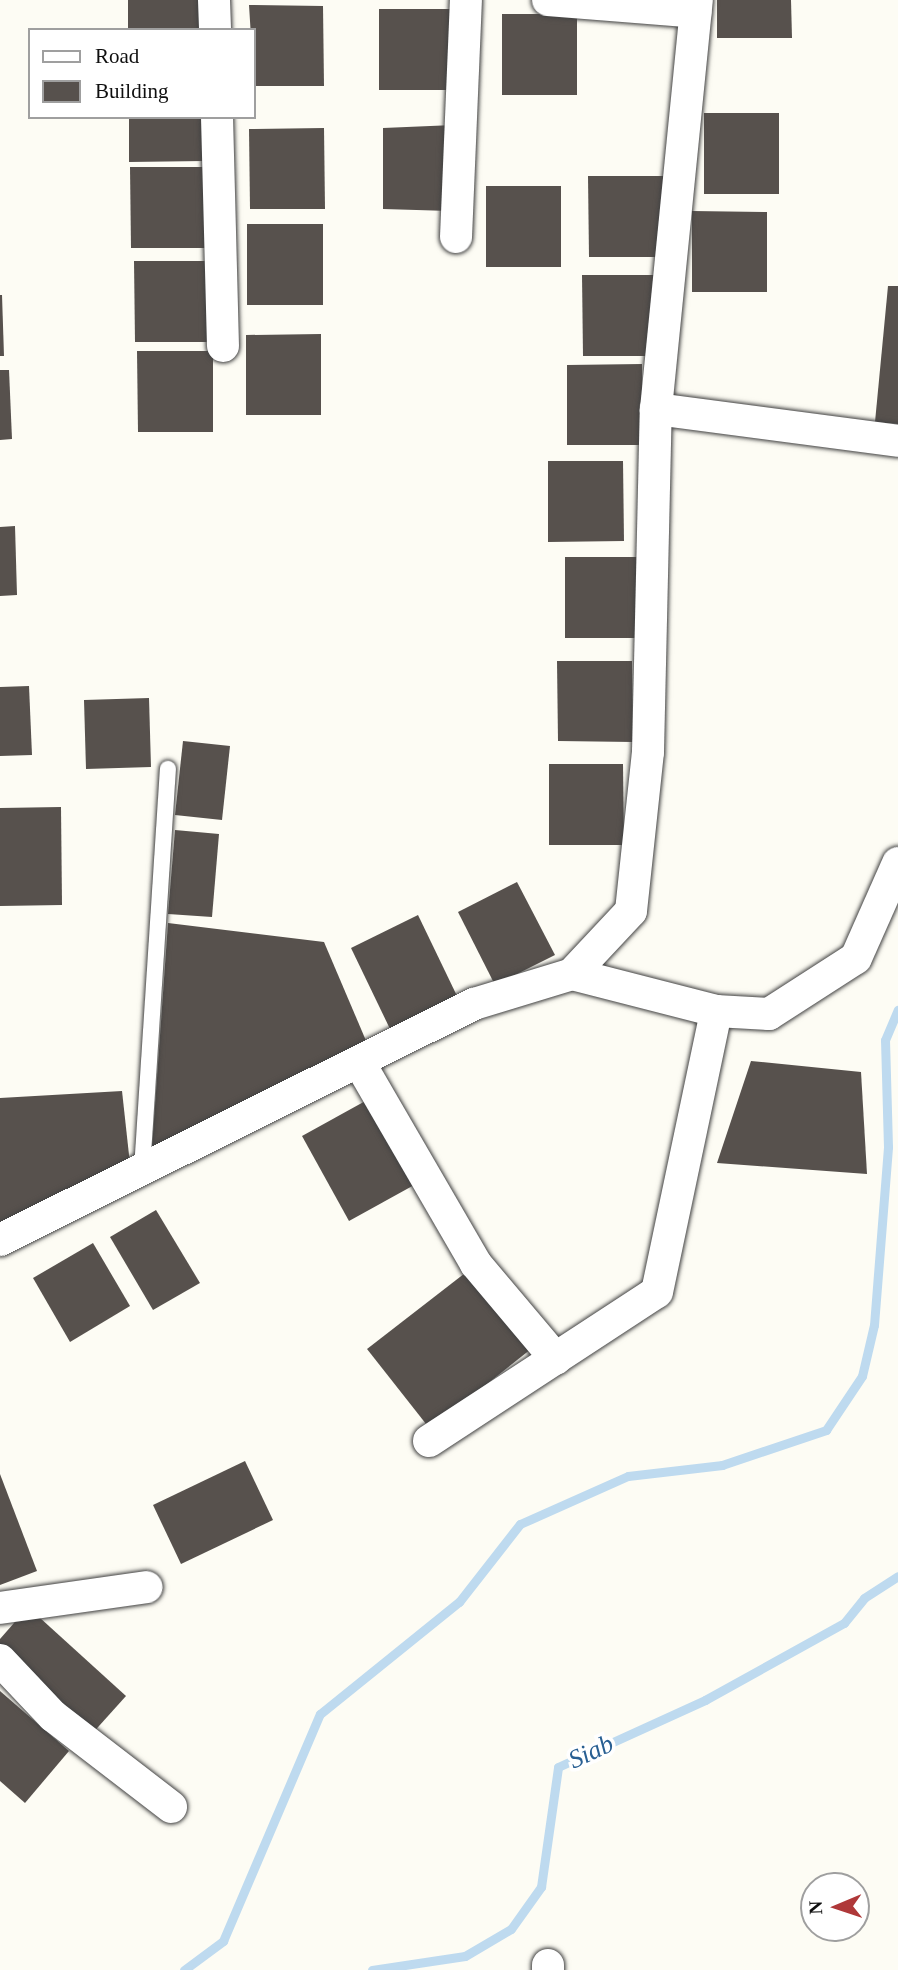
<!DOCTYPE html>
<style>
body{margin:0}
#map{position:relative;width:898px;height:1970px;overflow:hidden;background:#fdfcf4;font-family:Georgia,serif}
div>[style]{position:absolute}
[style*='--x']{left:calc(var(--x)*1px);top:calc(var(--y)*1px);width:calc(var(--w)*1px);rotate:calc(var(--a)*1deg)}
.stream>*{height:9px;margin:-4.5px;padding:0 4.5px;transform-origin:4.5px;border-radius:4.5px;background:#bedaef}
.building>*{inset:0;background:#57514d}
.roads{filter:drop-shadow(0 0 2px #424242) drop-shadow(0 0 2px #424242)}
.lane>*{height:16px;margin:-8px;padding:0 8px;transform-origin:8px;border-radius:8px;background:#fff}
.street>*{height:32px;margin:-16px;padding:0 16px;transform-origin:16px;border-radius:16px;background:#fff}
span{translate:-50% -50%;white-space:nowrap;text-align:center;line-height:1.15;-webkit-text-stroke:7px #fff;paint-order:stroke}
.water-label{font-size:26px;color:#285f92;font-style:italic}
.legend{position:absolute;left:28px;top:28px;width:228px;height:91px;box-sizing:border-box;background:#fff;border:2px solid #9f9f9f;margin:0;padding:9px 12px;list-style:none;font-size:21px;color:#0f0f0f}
.legend li{display:flex;align-items:center;gap:14px;height:35px}
.legend b{width:35px;border:2px solid #9f9f9f}
.north{position:absolute;left:800px;top:1872px;width:70px;height:70px;box-sizing:border-box;background:#fff;border:2px solid #9f9f9f;border-radius:50%;rotate:268deg;font-size:19px;font-weight:700;line-height:28px;text-align:center;color:#0f0f0f}
.north::after{content:'';display:block;margin:auto;width:24px;height:32px;background:#af3839;clip-path:polygon(50% 0,100% 100%,50% 72%,0 100%)}
</style>
<div id="map">
<div class="stream">
<i style="--x:184;--y:1970;--w:49;--a:-36.6"></i>
<i style="--x:223;--y:1941;--w:247;--a:-66.9"></i>
<i style="--x:320;--y:1714;--w:179;--a:-38.9"></i>
<i style="--x:459;--y:1602;--w:99;--a:-52"></i>
<i style="--x:520;--y:1524;--w:118;--a:-24"></i>
<i style="--x:628;--y:1476;--w:95;--a:-6.7"></i>
<i style="--x:722;--y:1465;--w:110;--a:-18.6"></i>
<i style="--x:826;--y:1430;--w:65;--a:-56.3"></i>
<i style="--x:862;--y:1376;--w:52;--a:-76.8"></i>
<i style="--x:874;--y:1325;--w:179;--a:-85.5"></i>
<i style="--x:888;--y:1147;--w:107;--a:-91.6"></i>
<i style="--x:885;--y:1040;--w:33;--a:-67"></i>
<i style="--x:372;--y:1970;--w:94;--a:-8.6"></i>
<i style="--x:465;--y:1956;--w:53;--a:-30.4"></i>
<i style="--x:511;--y:1929;--w:52;--a:-54.5"></i>
<i style="--x:541;--y:1887;--w:121;--a:-81.9"></i>
<i style="--x:558;--y:1767;--w:162;--a:-24.5"></i>
<i style="--x:705;--y:1700;--w:159;--a:-29"></i>
<i style="--x:844;--y:1623;--w:32;--a:-51"></i>
<i style="--x:864;--y:1598;--w:40;--a:-32.9"></i>
</div>
<div class="building">
<i style="clip-path:polygon(128px 0,203px 0,203px 30px,128px 30px)"></i>
<i style="clip-path:polygon(717px 0,791px 0,792px 38px,717px 38px)"></i>
<i style="clip-path:polygon(249px 5px,323px 6px,324px 86px,254px 86px)"></i>
<i style="clip-path:polygon(379px 9px,454px 9px,454px 90px,379px 90px)"></i>
<i style="clip-path:polygon(502px 14px,577px 14px,577px 95px,502px 95px)"></i>
<i style="clip-path:polygon(704px 113px,779px 113px,779px 194px,704px 194px)"></i>
<i style="clip-path:polygon(129px 117px,204px 117px,204px 161px,129px 162px)"></i>
<i style="clip-path:polygon(454px 125px,450px 211px,383px 209px,383px 128px)"></i>
<i style="clip-path:polygon(324px 128px,325px 209px,250px 209px,249px 129px)"></i>
<i style="clip-path:polygon(130px 167px,205px 167px,206px 248px,131px 248px)"></i>
<i style="clip-path:polygon(588px 176px,663px 176px,664px 257px,589px 257px)"></i>
<i style="clip-path:polygon(486px 186px,561px 186px,561px 267px,486px 267px)"></i>
<i style="clip-path:polygon(692px 211px,767px 212px,767px 292px,692px 292px)"></i>
<i style="clip-path:polygon(247px 224px,323px 224px,323px 305px,247px 305px)"></i>
<i style="clip-path:polygon(134px 261px,210px 261px,210px 342px,135px 342px)"></i>
<i style="clip-path:polygon(582px 275px,658px 275px,657px 356px,583px 356px)"></i>
<i style="clip-path:polygon(888px 286px,898px 286px,898px 424px,875px 422px)"></i>
<i style="clip-path:polygon(0 295px,2px 295px,4px 356px,0 356px)"></i>
<i style="clip-path:polygon(321px 334px,321px 415px,246px 415px,246px 335px)"></i>
<i style="clip-path:polygon(137px 351px,213px 351px,213px 432px,138px 432px)"></i>
<i style="clip-path:polygon(642px 364px,642px 445px,567px 445px,567px 365px)"></i>
<i style="clip-path:polygon(0 370px,9px 370px,12px 439px,0 440px)"></i>
<i style="clip-path:polygon(548px 461px,623px 461px,624px 541px,548px 542px)"></i>
<i style="clip-path:polygon(15px 526px,17px 595px,0 596px,0 527px)"></i>
<i style="clip-path:polygon(565px 557px,640px 557px,641px 638px,565px 638px)"></i>
<i style="clip-path:polygon(557px 661px,632px 661px,633px 742px,558px 741px)"></i>
<i style="clip-path:polygon(29px 686px,32px 755px,0 756px,0 687px)"></i>
<i style="clip-path:polygon(149px 698px,151px 767px,86px 769px,84px 700px)"></i>
<i style="clip-path:polygon(183px 741px,230px 746px,222px 820px,175px 815px)"></i>
<i style="clip-path:polygon(549px 764px,623px 764px,624px 845px,549px 845px)"></i>
<i style="clip-path:polygon(61px 807px,62px 905px,0 906px,0 808px)"></i>
<i style="clip-path:polygon(175px 830px,219px 834px,212px 917px,168px 914px)"></i>
<i style="clip-path:polygon(517px 882px,555px 955px,495px 985px,458px 912px)"></i>
<i style="clip-path:polygon(418px 915px,458px 998px,391px 1031px,351px 948px)"></i>
<i style="clip-path:polygon(168px 923px,324px 942px,367px 1043px,152px 1148px)"></i>
<i style="clip-path:polygon(751px 1061px,861px 1072px,867px 1174px,717px 1163px)"></i>
<i style="clip-path:polygon(122px 1091px,130px 1164px,0 1228px,0 1098px)"></i>
<i style="clip-path:polygon(369px 1099px,416px 1184px,349px 1221px,302px 1136px)"></i>
<i style="clip-path:polygon(156px 1210px,200px 1283px,153px 1310px,110px 1237px)"></i>
<i style="clip-path:polygon(93px 1243px,130px 1306px,70px 1342px,33px 1278px)"></i>
<i style="clip-path:polygon(469px 1270px,531px 1349px,430px 1429px,367px 1349px)"></i>
<i style="clip-path:polygon(245px 1461px,273px 1520px,181px 1564px,153px 1505px)"></i>
<i style="clip-path:polygon(0 1474px,37px 1571px,0 1585px)"></i>
<i style="clip-path:polygon(28px 1607px,126px 1696px,90px 1736px,0 1653px,0 1639px)"></i>
<i style="clip-path:polygon(0 1691px,69px 1751px,25px 1803px,0 1781px)"></i>
</div>
<div class="roads">
<div class="lane">
<i style="--x:142;--y:1170;--w:402;--a:-86.3"></i>
</div>
<div class="street">
<i style="--x:214;--y:0;--w:30;--a:88"></i>
<i style="--x:548;--y:0;--w:148;--a:4.6"></i>
<i style="--x:217;--y:117;--w:229;--a:88.5"></i>
<i style="--x:456;--y:237;--w:237;--a:-87.6"></i>
<i style="--x:656;--y:409;--w:244;--a:7.5"></i>
<i style="--x:572;--y:974;--w:86;--a:-46.9"></i>
<i style="--x:631;--y:911;--w:160;--a:-83.9"></i>
<i style="--x:648;--y:752;--w:343;--a:-88.7"></i>
<i style="--x:656;--y:409;--w:411;--a:-84.3"></i>
<i style="--x:359;--y:1062;--w:233;--a:59.9"></i>
<i style="--x:476;--y:1264;--w:124;--a:49.9"></i>
<i style="--x:0;--y:1240;--w:530;--a:-26.47"></i>
<i style="--x:474;--y:1004;--w:102;--a:-17"></i>
<i style="--x:572;--y:974;--w:149;--a:14.4"></i>
<i style="--x:716;--y:1011;--w:53;--a:3.2"></i>
<i style="--x:769;--y:1014;--w:103;--a:-32.8"></i>
<i style="--x:856;--y:958;--w:104;--a:-66.1"></i>
<i style="--x:429;--y:1441;--w:272;--a:-33.2"></i>
<i style="--x:657;--y:1292;--w:287;--a:-78.1"></i>
<i style="--x:0;--y:1608;--w:148;--a:-8.1"></i>
<i style="--x:0;--y:1660;--w:77;--a:46.6"></i>
<i style="--x:53;--y:1716;--w:149;--a:37.6"></i>
<i style="--x:548;--y:1965;--w:5;--a:90"></i>
</div>
</div>
<div class="water-label">
<span style="left:591px;top:1752px;rotate:-25deg">Siab</span>
</div>
<ul class="legend">
<li><b style="height:9px;background:#fff"></b>Road</li>
<li><b style="height:19px;background:#57514d"></b>Building</li>
</ul>
<div class="north">N</div>
</div>
